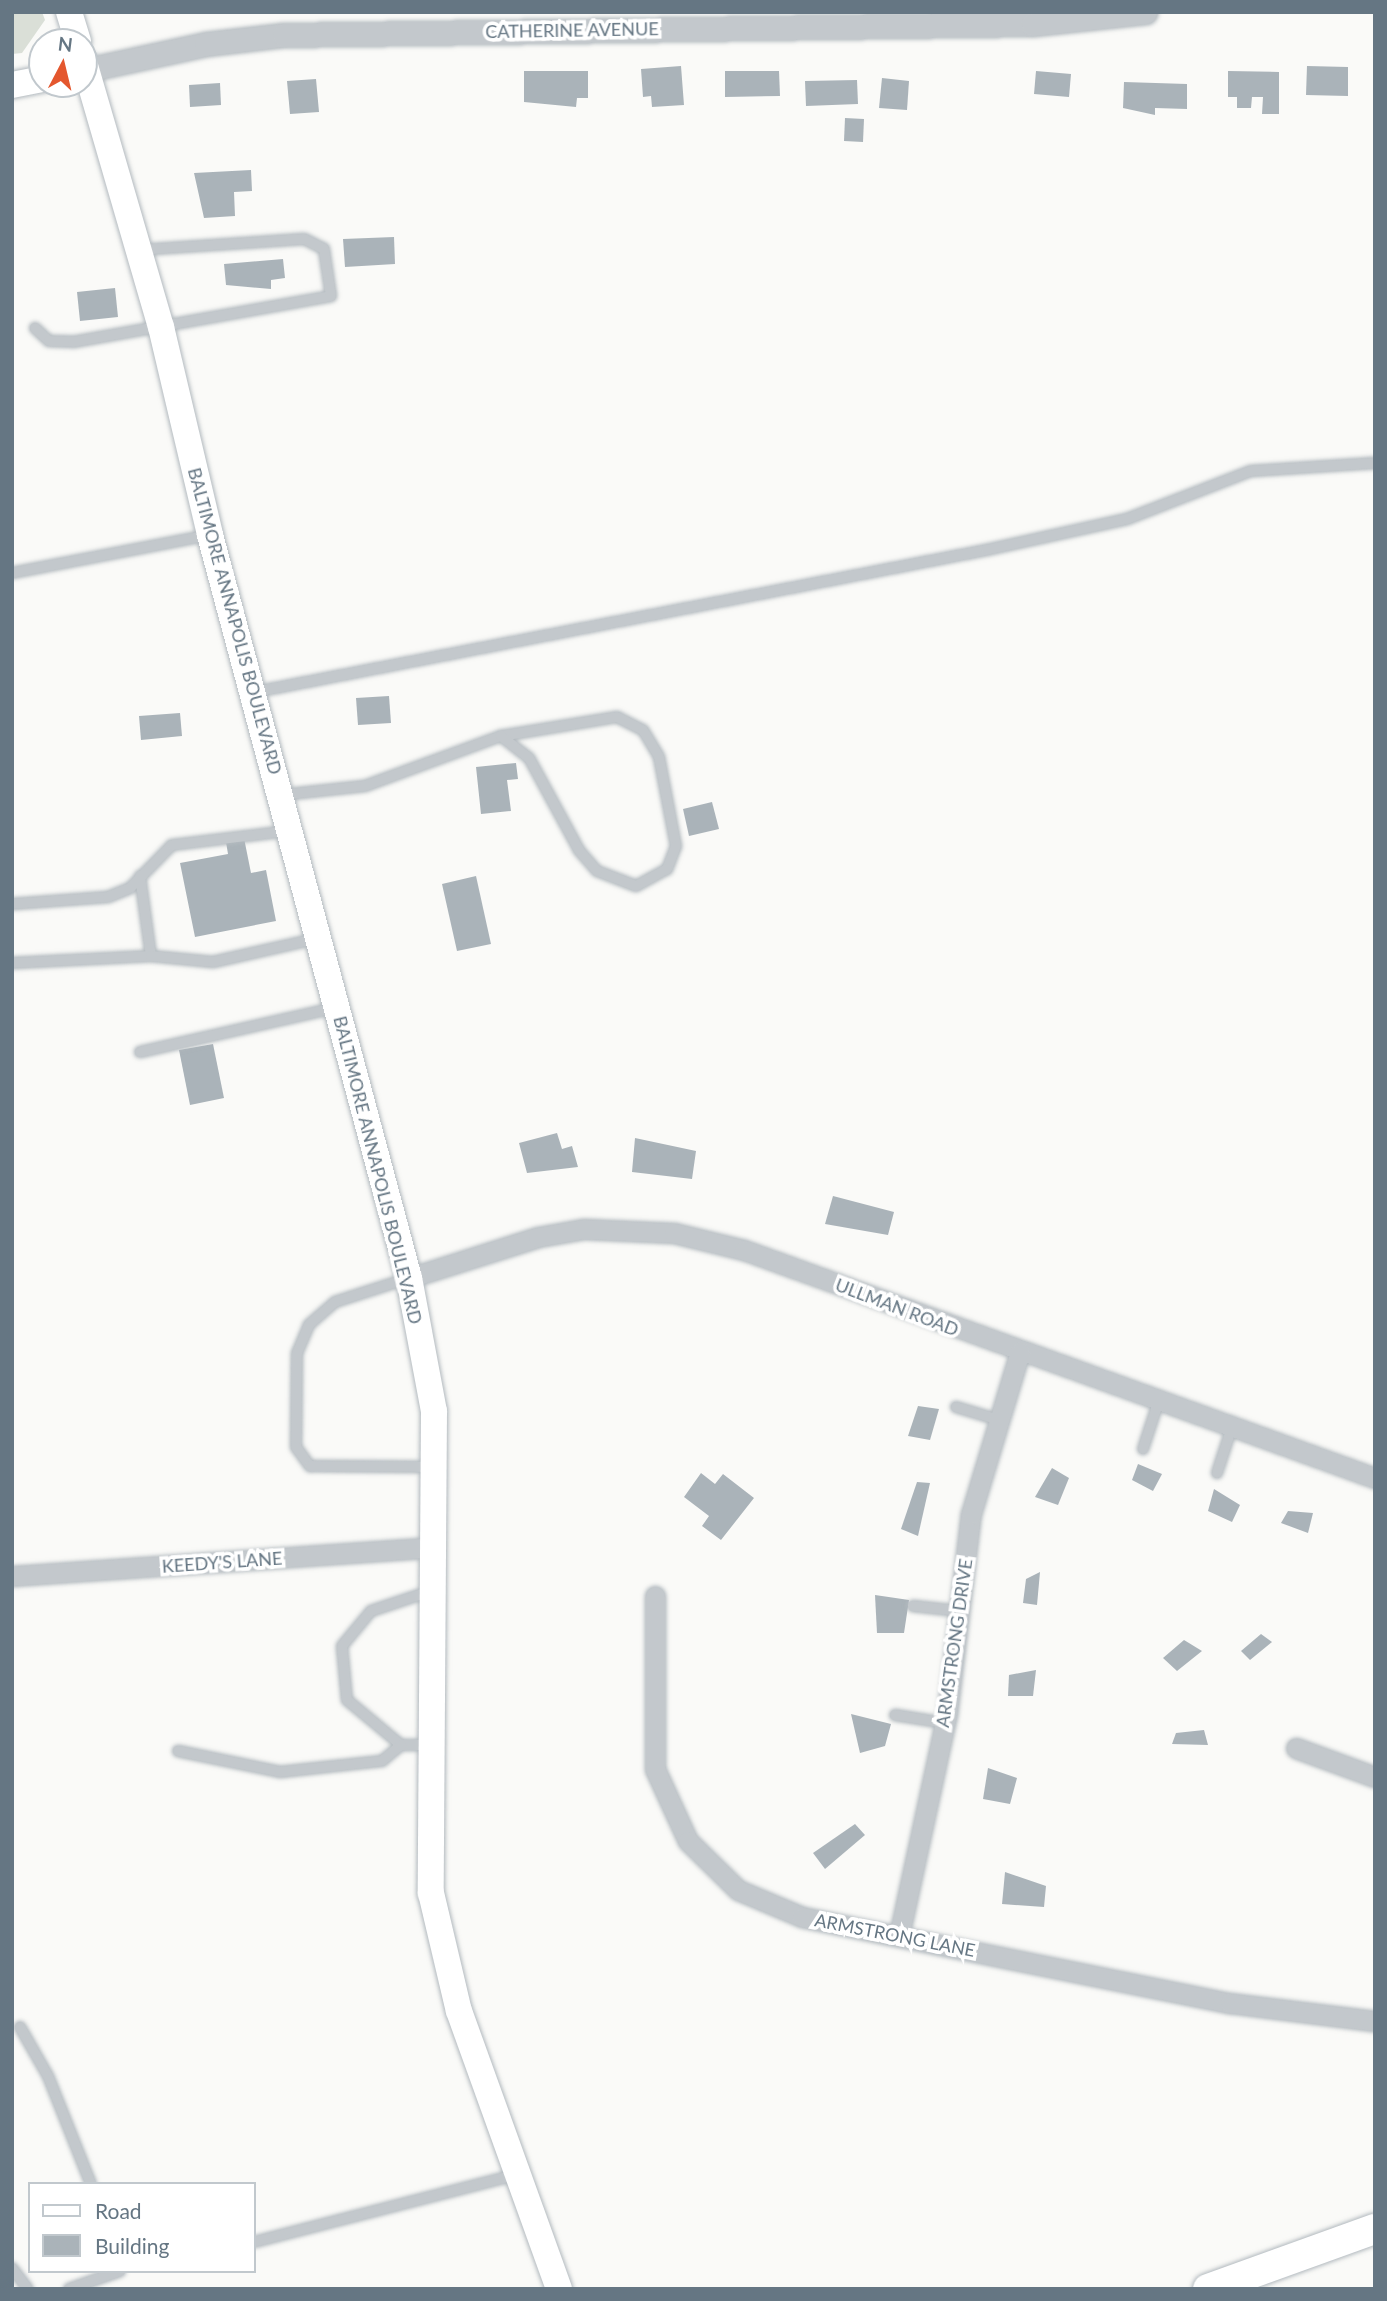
<!DOCTYPE html>
<style>
body{margin:0}
#map{position:relative;width:1387px;height:2301px;overflow:hidden;background:#fafaf8;font-family:Lato,sans-serif}
div>[style]{position:absolute}
[style*='--x']{left:calc(var(--x)*1px);top:calc(var(--y)*1px);width:calc(var(--w)*1px);rotate:calc(var(--a)*1deg)}
.green>*{inset:0;background:#dadfd7}
.building>*{inset:0;background:#aab3b9}
.roads{filter:drop-shadow(0 0 2px #b3babf) drop-shadow(0 0 2px #b3babf)}
.service>*{height:10px;margin:-5px;padding:0 5px;transform-origin:5px;border-radius:5px;background:#c3c8cc}
.minor>*{height:19px;margin:-9.5px;padding:0 9.5px;transform-origin:9.5px;border-radius:9.5px;background:#c3c8cc}
.tertiary>*{height:23px;margin:-11.5px;padding:0 11.5px;transform-origin:11.5px;border-radius:11.5px;background:#c3c8cc}
.secondary>*{height:26px;margin:-13px;padding:0 13px;transform-origin:13px;border-radius:13px;background:#fff}
.primary>*{height:30px;margin:-15px;padding:0 15px;transform-origin:15px;border-radius:15px;background:#fff}
span{translate:-50% -50%;white-space:nowrap;text-align:center;line-height:1.15;-webkit-text-stroke:7px #fff;paint-order:stroke}
.street-label{font-size:18px;color:#657683}
.frame{position:absolute;inset:0;border:14px solid #657683;pointer-events:none}
.legend{position:absolute;left:28px;top:2182px;width:228px;height:91px;box-sizing:border-box;background:#fff;border:2px solid #c1c8cd;margin:0;padding:9px 12px;list-style:none;font-size:21px;color:#657683}
.legend li{display:flex;align-items:center;gap:14px;height:35px}
.legend b{width:35px;border:2px solid #c1c8cd}
.north{position:absolute;left:28px;top:28px;width:70px;height:70px;box-sizing:border-box;background:#fff;border:2px solid #c1c8cd;border-radius:50%;rotate:7deg;font-size:19px;font-weight:700;line-height:28px;text-align:center;color:#657683}
.north::after{content:'';display:block;margin:auto;width:24px;height:32px;background:#e4572e;clip-path:polygon(50% 0,100% 100%,50% 72%,0 100%)}
</style>
<div id="map">
<div class="green">
<i style="clip-path:polygon(12px 12px,42px 12px,45px 20px,22px 53px,12px 54px)"></i>
</div>
<div class="building">
<i style="clip-path:polygon(681px 66px,684px 105px,652px 107px,651px 96px,643px 97px,641px 69px)"></i>
<i style="clip-path:polygon(1307px 66px,1348px 67px,1348px 96px,1306px 95px)"></i>
<i style="clip-path:polygon(524px 71px,588px 71px,588px 98px,577px 98px,576px 107px,524px 102px)"></i>
<i style="clip-path:polygon(725px 71px,779px 71px,780px 96px,725px 97px)"></i>
<i style="clip-path:polygon(1036px 71px,1071px 74px,1069px 97px,1034px 94px)"></i>
<i style="clip-path:polygon(1228px 71px,1279px 72px,1279px 114px,1262px 114px,1263px 97px,1252px 97px,1251px 108px,1237px 108px,1237px 97px,1228px 97px)"></i>
<i style="clip-path:polygon(882px 78px,909px 81px,907px 110px,879px 108px)"></i>
<i style="clip-path:polygon(316px 79px,319px 112px,290px 114px,287px 81px)"></i>
<i style="clip-path:polygon(857px 80px,858px 104px,806px 106px,805px 81px)"></i>
<i style="clip-path:polygon(1124px 82px,1187px 84px,1187px 109px,1155px 108px,1155px 115px,1123px 108px)"></i>
<i style="clip-path:polygon(220px 83px,221px 105px,190px 107px,189px 85px)"></i>
<i style="clip-path:polygon(845px 118px,864px 119px,863px 142px,844px 141px)"></i>
<i style="clip-path:polygon(251px 170px,252px 191px,234px 192px,235px 216px,204px 218px,194px 173px)"></i>
<i style="clip-path:polygon(394px 237px,395px 264px,345px 267px,343px 239px)"></i>
<i style="clip-path:polygon(283px 259px,285px 278px,271px 280px,271px 289px,226px 285px,224px 264px)"></i>
<i style="clip-path:polygon(115px 288px,118px 317px,80px 321px,77px 292px)"></i>
<i style="clip-path:polygon(389px 696px,391px 723px,358px 725px,356px 698px)"></i>
<i style="clip-path:polygon(180px 713px,182px 736px,141px 740px,139px 716px)"></i>
<i style="clip-path:polygon(516px 763px,518px 779px,507px 780px,511px 811px,481px 814px,476px 767px)"></i>
<i style="clip-path:polygon(712px 802px,719px 829px,689px 836px,683px 809px)"></i>
<i style="clip-path:polygon(244px 838px,251px 873px,266px 870px,276px 921px,195px 937px,180px 863px,228px 854px,226px 842px)"></i>
<i style="clip-path:polygon(476px 876px,491px 944px,457px 951px,442px 884px)"></i>
<i style="clip-path:polygon(213px 1044px,224px 1098px,190px 1105px,179px 1050px)"></i>
<i style="clip-path:polygon(557px 1133px,562px 1149px,572px 1146px,578px 1167px,527px 1173px,519px 1143px)"></i>
<i style="clip-path:polygon(635px 1138px,696px 1151px,692px 1179px,632px 1172px)"></i>
<i style="clip-path:polygon(833px 1196px,894px 1212px,888px 1235px,825px 1224px)"></i>
<i style="clip-path:polygon(918px 1406px,939px 1409px,930px 1440px,908px 1436px)"></i>
<i style="clip-path:polygon(1138px 1464px,1162px 1474px,1153px 1491px,1132px 1480px)"></i>
<i style="clip-path:polygon(1052px 1468px,1069px 1478px,1058px 1505px,1035px 1497px)"></i>
<i style="clip-path:polygon(701px 1473px,715px 1484px,723px 1474px,754px 1498px,721px 1540px,702px 1526px,709px 1516px,684px 1497px)"></i>
<i style="clip-path:polygon(917px 1482px,930px 1483px,918px 1536px,901px 1529px)"></i>
<i style="clip-path:polygon(1214px 1489px,1240px 1505px,1232px 1522px,1208px 1511px)"></i>
<i style="clip-path:polygon(1288px 1511px,1313px 1513px,1308px 1533px,1281px 1523px)"></i>
<i style="clip-path:polygon(1040px 1572px,1037px 1605px,1023px 1603px,1026px 1579px)"></i>
<i style="clip-path:polygon(875px 1595px,909px 1600px,904px 1633px,877px 1633px)"></i>
<i style="clip-path:polygon(1261px 1634px,1272px 1642px,1250px 1660px,1241px 1651px)"></i>
<i style="clip-path:polygon(1184px 1640px,1202px 1651px,1177px 1671px,1163px 1658px)"></i>
<i style="clip-path:polygon(1036px 1670px,1033px 1696px,1008px 1696px,1009px 1675px)"></i>
<i style="clip-path:polygon(851px 1714px,891px 1724px,885px 1746px,860px 1753px)"></i>
<i style="clip-path:polygon(1204px 1730px,1208px 1745px,1172px 1744px,1176px 1733px)"></i>
<i style="clip-path:polygon(988px 1768px,1017px 1778px,1010px 1804px,983px 1799px)"></i>
<i style="clip-path:polygon(855px 1824px,865px 1835px,825px 1869px,813px 1853px)"></i>
<i style="clip-path:polygon(1005px 1872px,1046px 1886px,1044px 1907px,1002px 1904px)"></i>
</div>
<div class="roads">
<div class="service">
<i style="--x:35;--y:328;--w:19;--a:43"></i>
<i style="--x:49;--y:341;--w:24;--a:2"></i>
<i style="--x:73;--y:342;--w:262;--a:-10.1"></i>
<i style="--x:331;--y:296;--w:48;--a:-98.5"></i>
<i style="--x:324;--y:249;--w:22;--a:-153"></i>
<i style="--x:304;--y:239;--w:164;--a:176.2"></i>
<i style="--x:12;--y:573;--w:202;--a:-10.9"></i>
<i style="--x:255;--y:692;--w:745;--a:-10.99"></i>
<i style="--x:986;--y:550;--w:144;--a:-12.4"></i>
<i style="--x:1127;--y:519;--w:133;--a:-21.2"></i>
<i style="--x:1251;--y:471;--w:124;--a:-3.7"></i>
<i style="--x:281;--y:795;--w:84;--a:-6.1"></i>
<i style="--x:365;--y:786;--w:145;--a:-20.2"></i>
<i style="--x:501;--y:736;--w:118;--a:-9.3"></i>
<i style="--x:617;--y:717;--w:29;--a:27"></i>
<i style="--x:643;--y:730;--w:31;--a:59"></i>
<i style="--x:659;--y:757;--w:91;--a:79.2"></i>
<i style="--x:676;--y:846;--w:25;--a:111"></i>
<i style="--x:667;--y:869;--w:35;--a:151"></i>
<i style="--x:636;--y:886;--w:42;--a:-159"></i>
<i style="--x:597;--y:871;--w:28;--a:-131"></i>
<i style="--x:579;--y:850;--w:105;--a:-118.5"></i>
<i style="--x:529;--y:758;--w:36;--a:-142"></i>
<i style="--x:140;--y:876;--w:81;--a:82.2"></i>
<i style="--x:12;--y:904;--w:96;--a:-4.2"></i>
<i style="--x:108;--y:897;--w:24;--a:-22"></i>
<i style="--x:130;--y:888;--w:60;--a:-45.7"></i>
<i style="--x:172;--y:845;--w:117;--a:-6.9"></i>
<i style="--x:12;--y:963;--w:139;--a:-2.9"></i>
<i style="--x:151;--y:956;--w:62;--a:5.5"></i>
<i style="--x:213;--y:962;--w:105;--a:-12.7"></i>
<i style="--x:140;--y:1052;--w:199;--a:-12.8"></i>
<i style="--x:409;--y:1278;--w:78;--a:162"></i>
<i style="--x:335;--y:1302;--w:35;--a:139"></i>
<i style="--x:309;--y:1325;--w:30;--a:113"></i>
<i style="--x:297;--y:1353;--w:94;--a:90.6"></i>
<i style="--x:296;--y:1447;--w:24;--a:54"></i>
<i style="--x:310;--y:1466;--w:123;--a:0.5"></i>
<i style="--x:956;--y:1407;--w:45;--a:16.8"></i>
<i style="--x:1143;--y:1449;--w:48;--a:-71.9"></i>
<i style="--x:1217;--y:1473;--w:45;--a:-72"></i>
<i style="--x:913;--y:1606;--w:46;--a:6.2"></i>
<i style="--x:895;--y:1715;--w:51;--a:9.1"></i>
<i style="--x:429;--y:1745;--w:28;--a:180"></i>
<i style="--x:401;--y:1745;--w:70;--a:-140.2"></i>
<i style="--x:347;--y:1700;--w:54;--a:-95.3"></i>
<i style="--x:342;--y:1646;--w:45;--a:-50.4"></i>
<i style="--x:371;--y:1611;--w:63;--a:-18.4"></i>
<i style="--x:178;--y:1751;--w:104;--a:11.6"></i>
<i style="--x:280;--y:1772;--w:103;--a:-6.2"></i>
<i style="--x:382;--y:1761;--w:25;--a:-40"></i>
<i style="--x:20;--y:2027;--w:56;--a:60.3"></i>
<i style="--x:48;--y:2076;--w:116;--a:68.3"></i>
<i style="--x:254;--y:2242;--w:273;--a:-14.4"></i>
<i style="--x:12;--y:2268;--w:26;--a:53"></i>
<i style="--x:69;--y:2289;--w:54;--a:-19.4"></i>
</div>
<div class="minor">
<i style="--x:409;--y:1278;--w:135;--a:-17.6"></i>
<i style="--x:538;--y:1237;--w:47;--a:-9.9"></i>
<i style="--x:584;--y:1229;--w:90;--a:2.5"></i>
<i style="--x:674;--y:1233;--w:72;--a:13.7"></i>
<i style="--x:744;--y:1250;--w:671;--a:19.87"></i>
<i style="--x:12;--y:1576;--w:421;--a:-3.9"></i>
<i style="--x:655;--y:1596;--w:173;--a:90"></i>
<i style="--x:655;--y:1769;--w:79;--a:65.4"></i>
<i style="--x:688;--y:1841;--w:70;--a:44.4"></i>
<i style="--x:738;--y:1890;--w:69;--a:22.9"></i>
<i style="--x:802;--y:1917;--w:437;--a:11.4"></i>
<i style="--x:1230;--y:2003;--w:146;--a:7.1"></i>
<i style="--x:1296;--y:1748;--w:84;--a:20.2"></i>
<i style="--x:899;--y:1936;--w:227;--a:-77.8"></i>
<i style="--x:947;--y:1714;--w:201;--a:-83.2"></i>
<i style="--x:971;--y:1514;--w:169;--a:-73.2"></i>
</div>
<div class="tertiary">
<i style="--x:86;--y:70;--w:123;--a:-12.2"></i>
<i style="--x:206;--y:44;--w:79;--a:-6.6"></i>
<i style="--x:284;--y:35;--w:749;--a:-0.84"></i>
<i style="--x:1033;--y:24;--w:113;--a:-6.1"></i>
</div>
<div class="secondary">
<i style="--x:69;--y:12;--w:31;--a:73"></i>
<i style="--x:84;--y:62;--w:276;--a:73.8"></i>
<i style="--x:161;--y:327;--w:214;--a:76.7"></i>
<i style="--x:210;--y:535;--w:769;--a:75.01"></i>
<i style="--x:409;--y:1278;--w:135;--a:79.4"></i>
<i style="--x:434;--y:1411;--w:482;--a:90.4"></i>
<i style="--x:431;--y:1893;--w:121;--a:76.7"></i>
<i style="--x:459;--y:2011;--w:295;--a:70.2"></i>
<i style="--x:12;--y:85;--w:31;--a:-11"></i>
</div>
<div class="primary">
<i style="--x:1208;--y:2289;--w:177;--a:-19.8"></i>
</div>
</div>
<div class="street-label">
<span style="left:572px;top:30px;rotate:-1deg">CATHERINE AVENUE</span>
<span style="left:235px;top:621px;rotate:75deg">BALTIMORE ANNAPOLIS BOULEVARD</span>
<span style="left:378px;top:1170px;rotate:76deg">BALTIMORE ANNAPOLIS BOULEVARD</span>
<span style="left:897px;top:1307px;rotate:21deg">ULLMAN ROAD</span>
<span style="left:222px;top:1562px;rotate:-4deg">KEEDY'S LANE</span>
<span style="left:954px;top:1643px;rotate:-82deg">ARMSTRONG DRIVE</span>
<span style="left:895px;top:1935px;rotate:11deg">ARMSTRONG LANE</span>
</div>
<div class="frame"></div>
<ul class="legend">
<li><b style="height:9px;background:#fff"></b>Road</li>
<li><b style="height:19px;background:#aab3b9"></b>Building</li>
</ul>
<div class="north">N</div>
</div>
